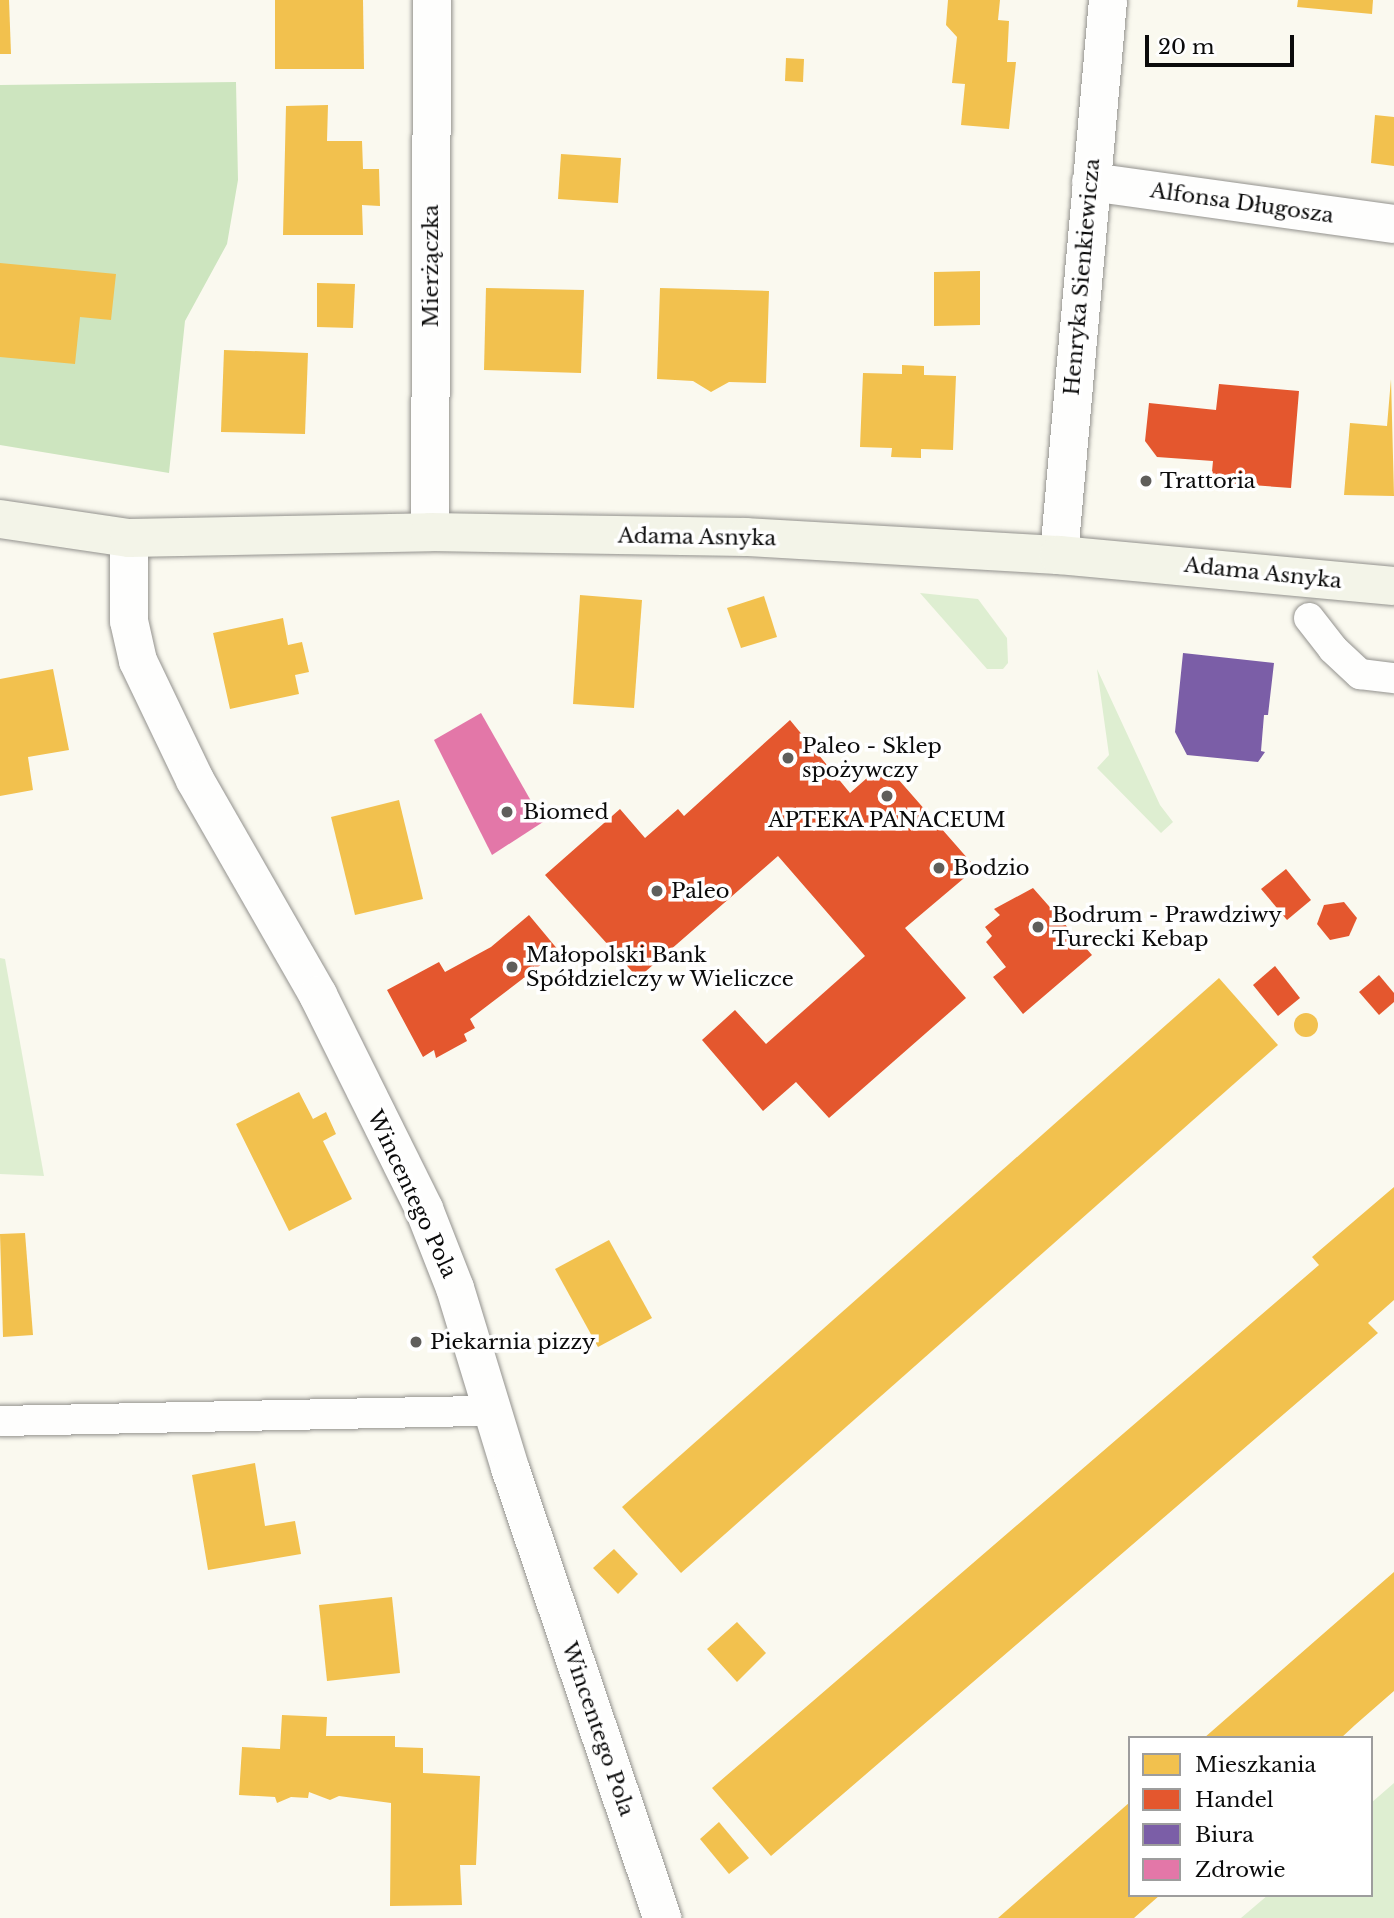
<!DOCTYPE html>
<meta charset="utf-8">
<style>
body{margin:0}
#map{position:relative;width:1394px;height:1918px;overflow:hidden;background:#faf9ef;font-family:"Libre Baskerville",serif}
div>[style]{position:absolute}
[style*='--x']{left:calc(var(--x)*1px);top:calc(var(--y)*1px);width:calc(var(--w)*1px);rotate:calc(var(--a)*1deg)}
.green>*{inset:0;background:#deeed1}
.forest>*{inset:0;background:#cde5bf}
.homes>*{inset:0;background:#f2c14e}
.round{border-radius:50%}
.shops>*{inset:0;background:#e4572e}
.offices>*{inset:0;background:#7b5ea7}
.health>*{inset:0;background:#e377a8}
.roads{filter:drop-shadow(0 0 2px #93928e) drop-shadow(0 0 2px #93928e)}
.lane>*{height:30px;margin:-15px;padding:0 15px;transform-origin:15px;border-radius:15px;background:#fefefd}
.street>*{height:38px;margin:-19px;padding:0 19px;transform-origin:19px;border-radius:19px;background:#fefefd}
.secondary>*{height:38px;margin:-19px;padding:0 19px;transform-origin:19px;border-radius:19px;background:#f3f4e8}
.dots>*{width:19px;height:19px;translate:-50% -50%;box-sizing:border-box;border:4px solid #fff;border-radius:50%}
span{translate:-50% -50%;white-space:nowrap;text-align:center;line-height:1.15;-webkit-text-stroke:7px #fff;paint-order:stroke}
.street-label{font-size:21px;color:#0b0b0b}
.poi-label{font-size:21px;color:#0b0b0b}
.left{translate:0 -50%;text-align:left}
.legend{position:absolute;left:1128px;top:1736px;width:245px;height:161px;box-sizing:border-box;background:#fff;border:2px solid #9d9d9d;margin:0;padding:9px 12px;list-style:none;font-size:21px;color:#0b0b0b}
.legend li{display:flex;align-items:center;gap:14px;height:35px}
.legend b{width:35px;border:2px solid #9d9d9d}
.scale{position:absolute;left:1145px;top:35px;width:149px;height:32px;box-sizing:border-box;border:4px solid #0b0b0b;border-top:0;padding-left:9px;font-size:21px;line-height:24px;white-space:nowrap;color:#0b0b0b;-webkit-text-stroke:5px #fff;paint-order:stroke}
</style>
<div id="map">
<div class="green">
<i style="clip-path:polygon(920px 593px,978px 599px,1007px 638px,1008px 663px,1003px 669px,987px 669px)"></i>
<i style="clip-path:polygon(1097px 669px,1160px 805px,1173px 822px,1161px 833px,1097px 768px,1109px 755px)"></i>
<i style="clip-path:polygon(0 958px,5px 959px,44px 1176px,0 1174px)"></i>
<i style="clip-path:polygon(1394px 1783px,1394px 1918px,1241px 1918px,1268px 1895px,1371px 1895px,1371px 1803px)"></i>
</div>
<div class="forest">
<i style="clip-path:polygon(236px 82px,238px 180px,227px 244px,185px 321px,169px 473px,0 445px,0 85px)"></i>
</div>
<div class="homes">
<i style="clip-path:polygon(0 0,9px 0,11px 54px,0 54px)"></i>
<i style="clip-path:polygon(275px 0,363px 0,364px 69px,275px 69px)"></i>
<i style="clip-path:polygon(948px 0,1000px 0,998px 20px,1009px 21px,1007px 62px,1016px 62px,1009px 129px,961px 125px,965px 84px,952px 83px,957px 37px,946px 25px)"></i>
<i style="clip-path:polygon(1298px 0,1373px 0,1372px 14px,1297px 7px)"></i>
<i style="clip-path:polygon(786px 58px,804px 59px,803px 82px,785px 81px)"></i>
<i style="clip-path:polygon(328px 105px,327px 141px,362px 141px,363px 169px,379px 169px,380px 206px,362px 205px,363px 235px,283px 235px,286px 106px)"></i>
<i style="clip-path:polygon(1375px 115px,1394px 117px,1394px 166px,1371px 163px)"></i>
<i style="clip-path:polygon(561px 154px,621px 158px,618px 203px,558px 199px)"></i>
<i style="clip-path:polygon(0 263px,116px 274px,111px 320px,80px 317px,75px 364px,0 357px)"></i>
<i style="clip-path:polygon(980px 271px,980px 325px,934px 326px,934px 272px)"></i>
<i style="clip-path:polygon(317px 283px,355px 284px,353px 328px,317px 327px)"></i>
<i style="clip-path:polygon(486px 288px,584px 290px,581px 373px,484px 370px)"></i>
<i style="clip-path:polygon(660px 288px,769px 291px,766px 383px,729px 382px,711px 392px,693px 381px,657px 379px)"></i>
<i style="clip-path:polygon(224px 350px,308px 353px,305px 434px,221px 432px)"></i>
<i style="clip-path:polygon(902px 365px,924px 366px,924px 375px,956px 376px,953px 450px,921px 449px,921px 458px,891px 457px,892px 448px,860px 447px,863px 373px,902px 374px)"></i>
<i style="clip-path:polygon(1391px 379px,1394px 496px,1344px 495px,1350px 423px,1387px 426px)"></i>
<i style="clip-path:polygon(580px 595px,642px 600px,634px 708px,573px 704px)"></i>
<i style="clip-path:polygon(764px 596px,777px 637px,741px 648px,727px 608px)"></i>
<i style="clip-path:polygon(283px 618px,288px 645px,302px 642px,309px 672px,295px 675px,299px 694px,230px 709px,213px 633px)"></i>
<i style="clip-path:polygon(53px 669px,69px 750px,28px 757px,33px 790px,0 796px,0 679px)"></i>
<i style="clip-path:polygon(399px 800px,423px 899px,355px 915px,331px 817px)"></i>
<i style="clip-path:polygon(1219px 978px,1278px 1045px,681px 1573px,622px 1507px)"></i>
<i class="round" style="left:1294px;top:1013px;width:24px;height:24px"></i>
<i style="clip-path:polygon(299px 1092px,313px 1119px,326px 1112px,336px 1134px,323px 1141px,352px 1199px,289px 1231px,236px 1124px)"></i>
<i style="clip-path:polygon(1394px 1187px,1394px 1300px,1368px 1323px,1378px 1333px,771px 1856px,712px 1788px,1319px 1265px,1312px 1257px)"></i>
<i style="clip-path:polygon(25px 1233px,33px 1335px,3px 1337px,0 1234px)"></i>
<i style="clip-path:polygon(609px 1240px,652px 1318px,598px 1347px,555px 1269px)"></i>
<i style="clip-path:polygon(255px 1463px,265px 1526px,295px 1521px,301px 1554px,208px 1570px,192px 1475px)"></i>
<i style="clip-path:polygon(614px 1549px,638px 1574px,618px 1594px,593px 1568px)"></i>
<i style="clip-path:polygon(1394px 1572px,1394px 1691px,1355px 1725px,1341px 1738px,1204px 1738px)"></i>
<i style="clip-path:polygon(392px 1597px,400px 1673px,327px 1681px,319px 1605px)"></i>
<i style="clip-path:polygon(737px 1622px,766px 1653px,737px 1682px,707px 1649px)"></i>
<i style="clip-path:polygon(282px 1715px,327px 1717px,326px 1736px,395px 1736px,395px 1747px,423px 1748px,423px 1773px,480px 1776px,476px 1865px,460px 1865px,462px 1905px,390px 1906px,391px 1803px,339px 1796px,330px 1800px,309px 1792px,308px 1798px,291px 1797px,277px 1803px,275px 1797px,239px 1795px,242px 1747px,280px 1749px)"></i>
<i style="clip-path:polygon(1130px 1802px,1130px 1895px,1160px 1895px,1134px 1918px,998px 1918px)"></i>
<i style="clip-path:polygon(719px 1822px,749px 1858px,729px 1874px,700px 1839px)"></i>
</div>
<div class="shops">
<i style="clip-path:polygon(1219px 384px,1299px 391px,1291px 488px,1211px 482px,1213px 461px,1157px 457px,1145px 441px,1149px 403px,1216px 410px)"></i>
<i style="clip-path:polygon(790px 720px,850px 793px,884px 763px,976px 868px,905px 928px,966px 998px,829px 1118px,796px 1082px,763px 1111px,702px 1040px,735px 1010px,766px 1044px,865px 956px,778px 856px,638px 978px,545px 875px,620px 809px,645px 838px,678px 809px,684px 816px)"></i>
<i style="clip-path:polygon(1286px 869px,1311px 900px,1287px 920px,1261px 889px)"></i>
<i style="clip-path:polygon(1033px 888px,1092px 955px,1023px 1014px,993px 977px,1006px 967px,986px 942px,992px 936px,985px 927px,1000px 915px,994px 909px)"></i>
<i style="clip-path:polygon(1344px 902px,1357px 918px,1349px 936px,1330px 940px,1317px 924px,1324px 905px)"></i>
<i style="clip-path:polygon(529px 915px,559px 951px,470px 1019px,475px 1028px,464px 1034px,467px 1041px,436px 1058px,434px 1050px,423px 1057px,387px 990px,439px 962px,445px 972px,491px 947px)"></i>
<i style="clip-path:polygon(1275px 966px,1300px 998px,1278px 1016px,1253px 985px)"></i>
<i style="clip-path:polygon(1379px 975px,1394px 993px,1394px 1002px,1379px 1015px,1359px 992px)"></i>
</div>
<div class="offices">
<i style="clip-path:polygon(1183px 653px,1274px 663px,1268px 715px,1264px 715px,1261px 751px,1265px 752px,1258px 762px,1187px 755px,1175px 732px)"></i>
</div>
<div class="health">
<i style="clip-path:polygon(481px 713px,543px 822px,492px 855px,434px 740px)"></i>
</div>
<div class="roads">
<div class="lane">
<i style="--x:1309;--y:618;--w:39;--a:52"></i>
<i style="--x:1333;--y:649;--w:37;--a:43"></i>
<i style="--x:1360;--y:674;--w:34;--a:7"></i>
<i style="--x:0;--y:1421;--w:495;--a:-1.2"></i>
</div>
<div class="street">
<i style="--x:1091;--y:182;--w:306;--a:7.9"></i>
<i style="--x:430;--y:532;--w:532;--a:-89.78"></i>
<i style="--x:129;--y:538;--w:83;--a:90"></i>
<i style="--x:129;--y:621;--w:41;--a:77.3"></i>
<i style="--x:138;--y:661;--w:132;--a:64.4"></i>
<i style="--x:195;--y:780;--w:248;--a:60.2"></i>
<i style="--x:318;--y:995;--w:239;--a:63.6"></i>
<i style="--x:424;--y:1209;--w:85;--a:68.6"></i>
<i style="--x:455;--y:1288;--w:188;--a:73"></i>
<i style="--x:510;--y:1468;--w:475;--a:71.3"></i>
<i style="--x:1059;--y:555;--w:557;--a:-84.95"></i>
</div>
<div class="secondary">
<i style="--x:0;--y:519;--w:130;--a:8.4"></i>
<i style="--x:129;--y:538;--w:301;--a:-1.1"></i>
<i style="--x:430;--y:532;--w:316;--a:0.9"></i>
<i style="--x:746;--y:537;--w:314;--a:3.3"></i>
<i style="--x:1059;--y:555;--w:336;--a:5.3"></i>
</div>
</div>
<div class="dots">
<i style="left:1146px;top:481px;background:#5f5e5b"></i>
<i style="left:788px;top:758px;background:#5f5e5b"></i>
<i style="left:887px;top:796px;background:#5f5e5b"></i>
<i style="left:507px;top:812px;background:#5f5e5b"></i>
<i style="left:939px;top:868px;background:#5f5e5b"></i>
<i style="left:657px;top:891px;background:#5f5e5b"></i>
<i style="left:1038px;top:927px;background:#5f5e5b"></i>
<i style="left:512px;top:967px;background:#5f5e5b"></i>
<i style="left:416px;top:1342px;background:#5f5e5b"></i>
</div>
<div class="street-label">
<span style="left:1242px;top:203px;rotate:8deg">Alfonsa Długosza</span>
<span style="left:431px;top:266px;rotate:-90deg">Mierżączka</span>
<span style="left:1082px;top:277px;rotate:-85deg">Henryka Sienkiewicza</span>
<span style="left:697px;top:537px;rotate:1deg">Adama Asnyka</span>
<span style="left:1263px;top:573px;rotate:6deg">Adama Asnyka</span>
<span style="left:412px;top:1194px;rotate:65deg">Wincentego Pola</span>
<span style="left:598px;top:1729px;rotate:71deg">Wincentego Pola</span>
</div>
<div class="poi-label">
<span class="left" style="left:1160px;top:481px">Trattoria</span>
<span class="left" style="left:802px;top:758px">Paleo - Sklep<br>spożywczy</span>
<span class="left" style="left:523px;top:812px">Biomed</span>
<span style="left:887px;top:820px">APTEKA PANACEUM</span>
<span class="left" style="left:953px;top:868px">Bodzio</span>
<span class="left" style="left:671px;top:891px">Paleo</span>
<span class="left" style="left:1052px;top:927px">Bodrum - Prawdziwy<br>Turecki Kebap</span>
<span class="left" style="left:526px;top:967px">Małopolski Bank<br>Spółdzielczy w Wieliczce</span>
<span class="left" style="left:430px;top:1342px">Piekarnia pizzy</span>
</div>
<ul class="legend">
<li><b style="height:19px;background:#f2c14e"></b>Mieszkania</li>
<li><b style="height:19px;background:#e4572e"></b>Handel</li>
<li><b style="height:19px;background:#7b5ea7"></b>Biura</li>
<li><b style="height:19px;background:#e377a8"></b>Zdrowie</li>
</ul>
<div class="scale">20 m</div>
</div>
